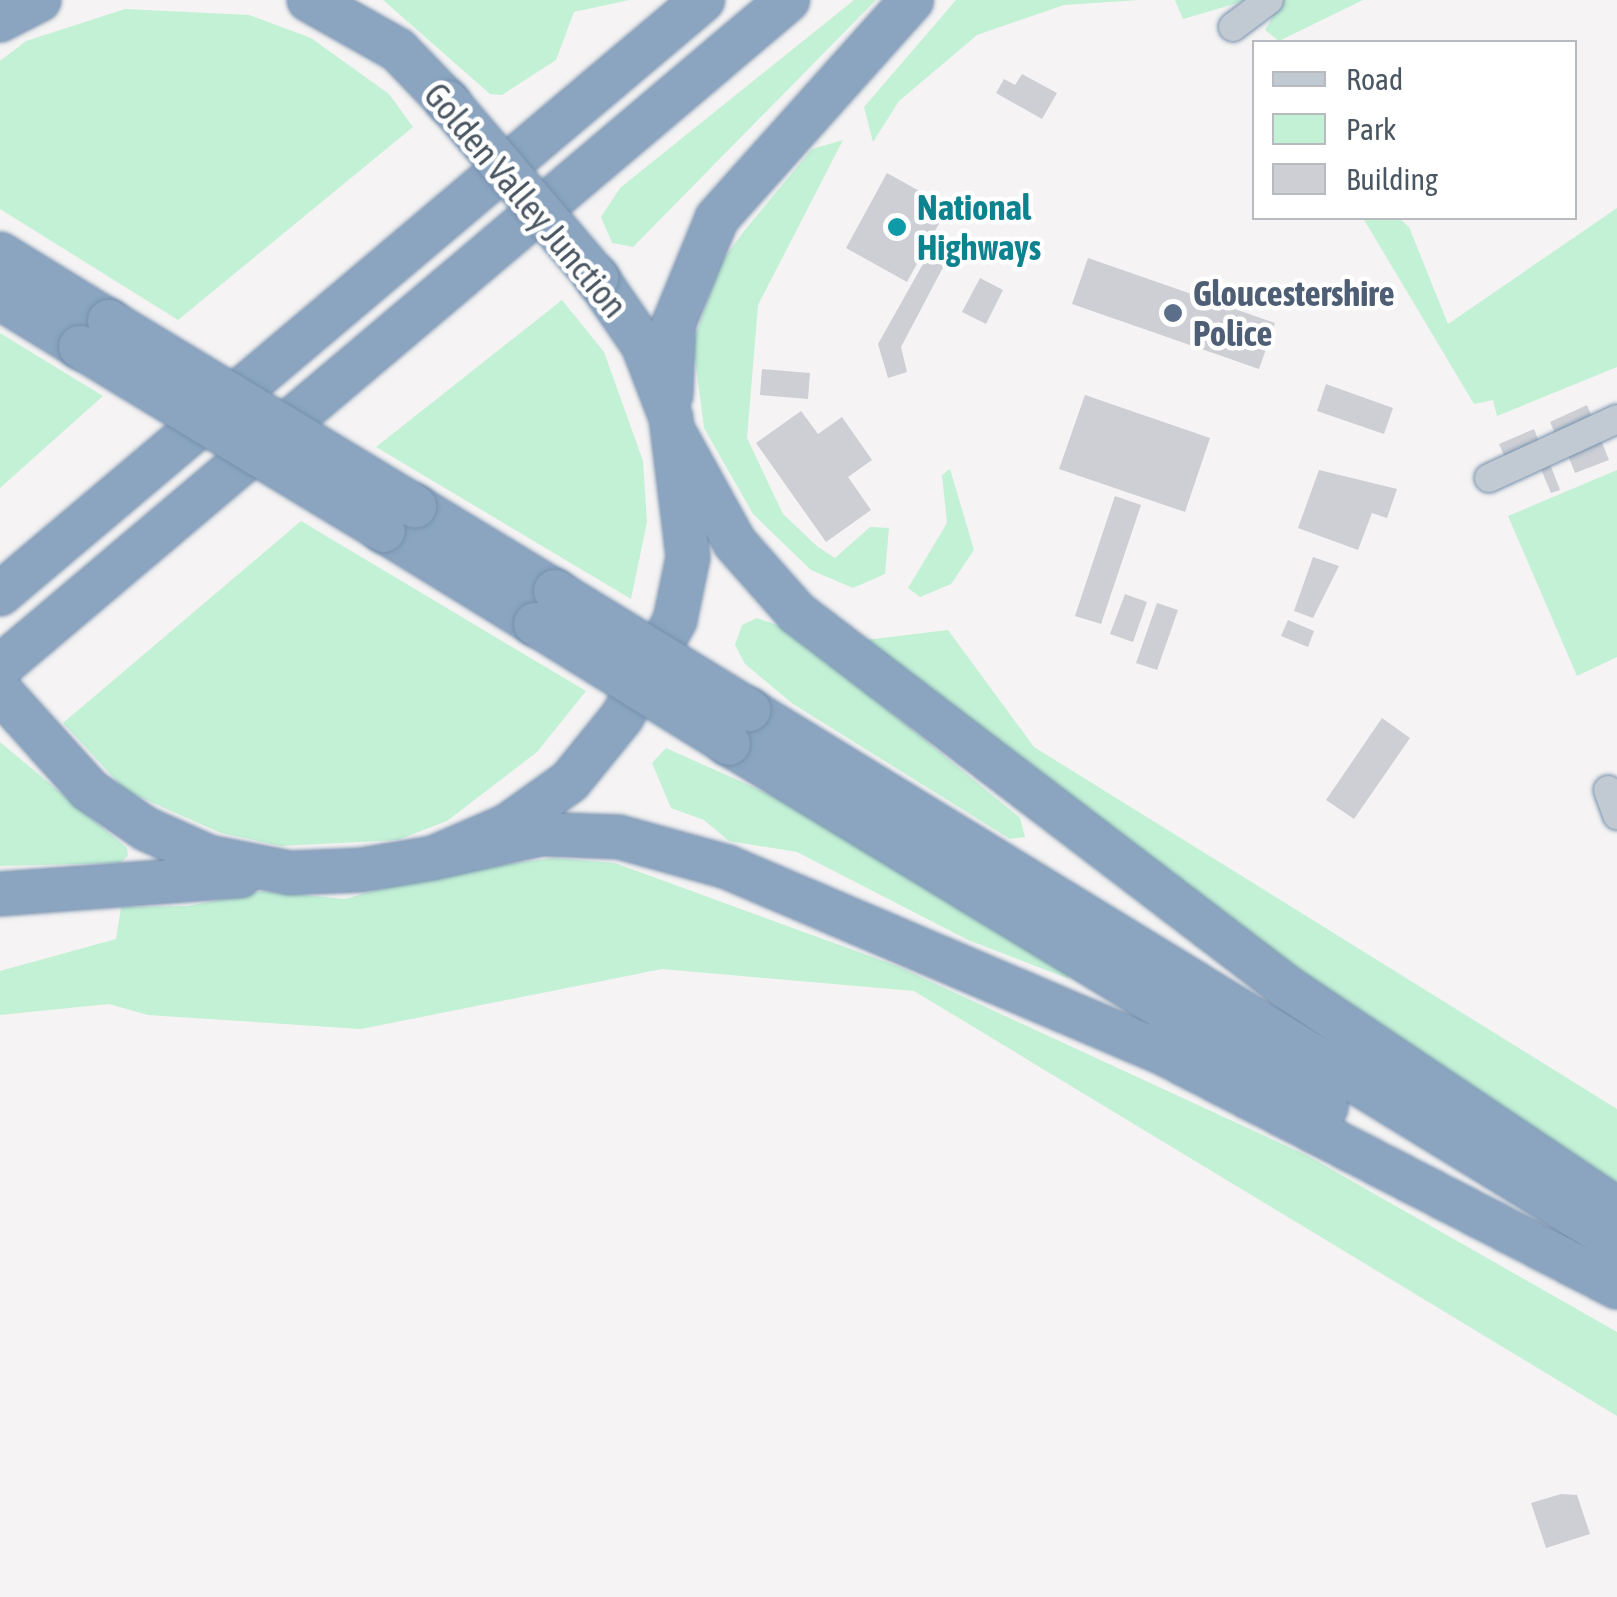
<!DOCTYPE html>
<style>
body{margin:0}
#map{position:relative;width:1617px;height:1597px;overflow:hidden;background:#f5f3f3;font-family:"Asap Condensed",sans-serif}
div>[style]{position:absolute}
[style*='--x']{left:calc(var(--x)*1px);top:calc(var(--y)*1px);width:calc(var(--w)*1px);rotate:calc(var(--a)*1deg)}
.green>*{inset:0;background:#c3f1d5}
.building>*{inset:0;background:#cdcfd5}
.roads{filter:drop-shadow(0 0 2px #7690ad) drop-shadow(0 0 2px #7690ad)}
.minor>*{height:28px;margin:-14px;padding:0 14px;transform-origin:14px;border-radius:14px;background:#c1cad2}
.highway>*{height:42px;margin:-21px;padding:0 21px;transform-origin:21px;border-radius:21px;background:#8ba5c1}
.bridges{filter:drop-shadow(0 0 2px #7690ad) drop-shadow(0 0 2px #7690ad)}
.highway-bridge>*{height:42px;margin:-21px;padding:0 21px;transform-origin:21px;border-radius:21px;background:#8ba5c1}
.dots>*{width:28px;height:28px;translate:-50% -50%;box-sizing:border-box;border:5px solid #fff;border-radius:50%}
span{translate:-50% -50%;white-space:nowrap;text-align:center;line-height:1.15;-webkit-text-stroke:9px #fff;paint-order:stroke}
.street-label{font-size:35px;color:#4a5661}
.culture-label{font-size:35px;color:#0d838f;font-weight:700}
.left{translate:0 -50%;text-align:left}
.service-label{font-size:35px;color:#4e5e75;font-weight:700}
.legend{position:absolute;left:1252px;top:40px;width:325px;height:180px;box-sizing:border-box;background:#fff;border:2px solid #b7bbc0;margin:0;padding:12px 18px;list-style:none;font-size:30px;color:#4a5661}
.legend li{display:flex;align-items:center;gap:20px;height:50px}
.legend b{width:50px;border:2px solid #b7bbc0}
</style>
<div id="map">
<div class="green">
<i style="clip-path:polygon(383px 0,629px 0,574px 12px,556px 60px,502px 95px,490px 94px)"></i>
<i style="clip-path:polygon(854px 0,876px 0,633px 247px,612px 243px,601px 217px,620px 188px)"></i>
<i style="clip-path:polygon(956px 0,1139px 0,1064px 5px,977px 35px,899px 101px,873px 142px,864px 107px)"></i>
<i style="clip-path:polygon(1175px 0,1248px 0,1183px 19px)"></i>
<i style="clip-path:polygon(1282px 0,1363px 0,1279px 41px,1265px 30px)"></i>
<i style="clip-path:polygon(125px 9px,249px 15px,311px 38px,389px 94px,413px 127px,178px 320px,0 209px,0 61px,26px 41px)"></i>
<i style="clip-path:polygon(843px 140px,758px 305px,747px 438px,783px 514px,818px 547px,835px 558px,870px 527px,889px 528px,885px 574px,853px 588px,811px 570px,753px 514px,704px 428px,693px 343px,720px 264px,744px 231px,812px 149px)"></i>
<i style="clip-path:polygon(1617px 208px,1617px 367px,1497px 416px,1493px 400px,1474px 404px,1363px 218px,1399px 218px,1409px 227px,1448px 324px)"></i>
<i style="clip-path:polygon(562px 300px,604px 352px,643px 461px,647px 522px,631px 599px,376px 447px)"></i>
<i style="clip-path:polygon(0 333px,103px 396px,0 488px)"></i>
<i style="clip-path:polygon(950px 469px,974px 550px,951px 584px,920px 597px,908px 588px,947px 523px,942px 475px)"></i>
<i style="clip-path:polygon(1617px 470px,1617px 657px,1577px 676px,1508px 516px)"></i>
<i style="clip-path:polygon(301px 521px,586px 691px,537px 752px,447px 821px,398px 840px,281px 846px,221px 833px,126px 791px,63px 723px)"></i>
<i style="clip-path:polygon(757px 618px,791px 630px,1020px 818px,1025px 837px,1010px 839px,793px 704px,745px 664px,735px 645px,742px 625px)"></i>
<i style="clip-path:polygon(948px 630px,1034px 747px,1617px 1109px,1617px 1194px,1417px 1062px,865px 640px)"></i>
<i style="clip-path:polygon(0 742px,127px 848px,128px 856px,120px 863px,0 866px)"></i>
<i style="clip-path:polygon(666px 748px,780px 799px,1066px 968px,1069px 979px,968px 940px,797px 852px,729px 841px,704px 820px,671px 808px,652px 763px)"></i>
<i style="clip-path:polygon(553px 858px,615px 863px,897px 966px,1308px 1156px,1617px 1332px,1617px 1416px,914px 991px,662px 969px,361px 1029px,148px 1015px,109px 1004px,0 1015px,0 971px,116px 939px,121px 907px,188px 906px,263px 891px,345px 899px,432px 874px)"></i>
</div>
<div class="building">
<i style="clip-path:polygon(1022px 74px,1057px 93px,1042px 119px,996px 93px,1004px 79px,1015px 85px)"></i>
<i style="clip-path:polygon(887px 173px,948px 207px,907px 282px,846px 248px)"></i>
<i style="clip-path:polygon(932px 248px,949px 256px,901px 347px,907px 372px,888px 378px,878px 344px)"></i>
<i style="clip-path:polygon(1088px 258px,1275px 323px,1259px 369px,1072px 304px)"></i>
<i style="clip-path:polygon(980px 278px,1003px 290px,986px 324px,962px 312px)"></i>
<i style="clip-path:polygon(762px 369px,810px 373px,808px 399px,760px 395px)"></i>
<i style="clip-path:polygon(1326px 384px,1393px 408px,1384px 434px,1317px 411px)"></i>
<i style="clip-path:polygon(1085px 395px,1210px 438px,1185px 512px,1059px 469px)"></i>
<i style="clip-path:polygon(1587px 405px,1594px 422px,1557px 438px,1550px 422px)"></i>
<i style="clip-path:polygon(801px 411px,818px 434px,842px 417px,872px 460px,848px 477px,871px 510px,826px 542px,756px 443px)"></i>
<i style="clip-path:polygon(1534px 429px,1541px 447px,1507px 462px,1499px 444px)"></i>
<i style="clip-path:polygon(1601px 440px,1609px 460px,1575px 473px,1567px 453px)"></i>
<i style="clip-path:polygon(1547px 456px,1560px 490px,1551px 493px,1537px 460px)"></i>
<i style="clip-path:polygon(1319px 470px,1397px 489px,1387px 518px,1372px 513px,1358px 550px,1298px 528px)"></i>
<i style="clip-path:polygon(1115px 496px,1141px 505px,1101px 624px,1075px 616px)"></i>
<i style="clip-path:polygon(1313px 557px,1339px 566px,1313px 618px,1294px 611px)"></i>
<i style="clip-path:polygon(1125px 594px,1147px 602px,1133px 642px,1110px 634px)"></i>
<i style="clip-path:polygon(1157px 603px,1178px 610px,1157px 670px,1136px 663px)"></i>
<i style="clip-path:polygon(1288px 620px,1314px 631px,1308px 647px,1281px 636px)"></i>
<i style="clip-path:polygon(1382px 718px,1410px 738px,1354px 819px,1326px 800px)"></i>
<i style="clip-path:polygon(1561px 1494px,1577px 1495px,1590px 1534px,1546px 1548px,1531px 1503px)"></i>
</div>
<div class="roads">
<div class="minor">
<i style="--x:1233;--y:27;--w:45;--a:-36.9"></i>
<i style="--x:1489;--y:478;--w:141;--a:-24.7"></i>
<i style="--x:1608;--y:790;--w:27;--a:70"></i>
</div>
<div class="highway">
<i style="--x:309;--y:0;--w:102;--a:29.3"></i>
<i style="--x:398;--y:50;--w:72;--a:46.1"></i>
<i style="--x:0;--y:20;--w:44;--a:-27.1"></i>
<i style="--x:0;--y:254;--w:128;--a:31.6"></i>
<i style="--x:0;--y:298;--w:94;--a:31.5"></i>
<i style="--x:671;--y:395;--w:72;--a:-87.6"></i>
<i style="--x:674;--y:323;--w:113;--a:-67.7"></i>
<i style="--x:717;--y:218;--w:292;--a:-48.2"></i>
<i style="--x:676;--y:436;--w:122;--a:61.1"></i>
<i style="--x:735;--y:543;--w:94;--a:48.5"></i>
<i style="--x:797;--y:613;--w:618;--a:37.37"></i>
<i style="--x:1288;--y:988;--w:396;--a:33.9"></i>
<i style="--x:415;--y:506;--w:164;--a:31.3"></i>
<i style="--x:384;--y:531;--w:177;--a:31.6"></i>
<i style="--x:0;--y:594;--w:920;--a:-40.2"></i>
<i style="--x:0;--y:667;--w:1032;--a:-40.25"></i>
<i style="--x:0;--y:691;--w:133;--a:48"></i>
<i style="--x:89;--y:790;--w:69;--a:34.4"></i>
<i style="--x:146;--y:829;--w:69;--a:24"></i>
<i style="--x:209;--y:857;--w:83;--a:11.2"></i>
<i style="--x:290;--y:873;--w:71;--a:-2.4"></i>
<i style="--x:361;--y:870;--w:73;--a:-9.5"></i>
<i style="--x:433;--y:858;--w:81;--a:-23.4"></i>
<i style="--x:507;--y:826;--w:77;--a:-35.5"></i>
<i style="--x:570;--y:781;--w:82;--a:-50.9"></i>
<i style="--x:622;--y:717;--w:111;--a:-61.3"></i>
<i style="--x:675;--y:620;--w:64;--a:-78.3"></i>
<i style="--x:688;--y:557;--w:140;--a:-97"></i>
<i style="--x:671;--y:418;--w:78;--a:-111"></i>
<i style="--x:643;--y:345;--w:81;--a:-124.5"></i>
<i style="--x:749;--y:710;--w:1018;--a:31.5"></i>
<i style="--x:729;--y:744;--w:699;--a:31.3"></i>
<i style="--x:433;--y:858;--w:111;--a:-12.5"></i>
<i style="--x:541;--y:834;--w:78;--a:2.2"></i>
<i style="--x:619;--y:837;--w:112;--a:15.5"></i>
<i style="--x:727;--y:867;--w:474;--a:23.1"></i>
<i style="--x:1163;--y:1053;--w:511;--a:27.27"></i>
<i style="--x:0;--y:894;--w:241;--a:-4.3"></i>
</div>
</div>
<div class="bridges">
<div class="highway-bridge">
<i style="--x:448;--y:102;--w:231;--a:49.7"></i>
<i style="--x:109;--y:321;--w:358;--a:31.2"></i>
<i style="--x:80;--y:347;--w:355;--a:31.2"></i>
<i style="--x:555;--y:591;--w:228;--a:31.5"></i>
<i style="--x:535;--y:624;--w:228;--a:31.7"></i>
</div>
</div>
<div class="dots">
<i style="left:897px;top:227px;background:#0f9aa8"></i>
<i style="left:1173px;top:313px;background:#5c6f8a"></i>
</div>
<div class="street-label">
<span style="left:526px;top:200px;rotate:50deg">Golden Valley Junction</span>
</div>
<div class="culture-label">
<span class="left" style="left:917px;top:227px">National<br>Highways</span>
</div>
<div class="service-label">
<span class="left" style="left:1193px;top:313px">Gloucestershire<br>Police</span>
</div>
<ul class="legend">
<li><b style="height:12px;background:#c1cad2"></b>Road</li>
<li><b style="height:28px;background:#c3f1d5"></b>Park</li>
<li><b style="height:28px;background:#cdcfd5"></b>Building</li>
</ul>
</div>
